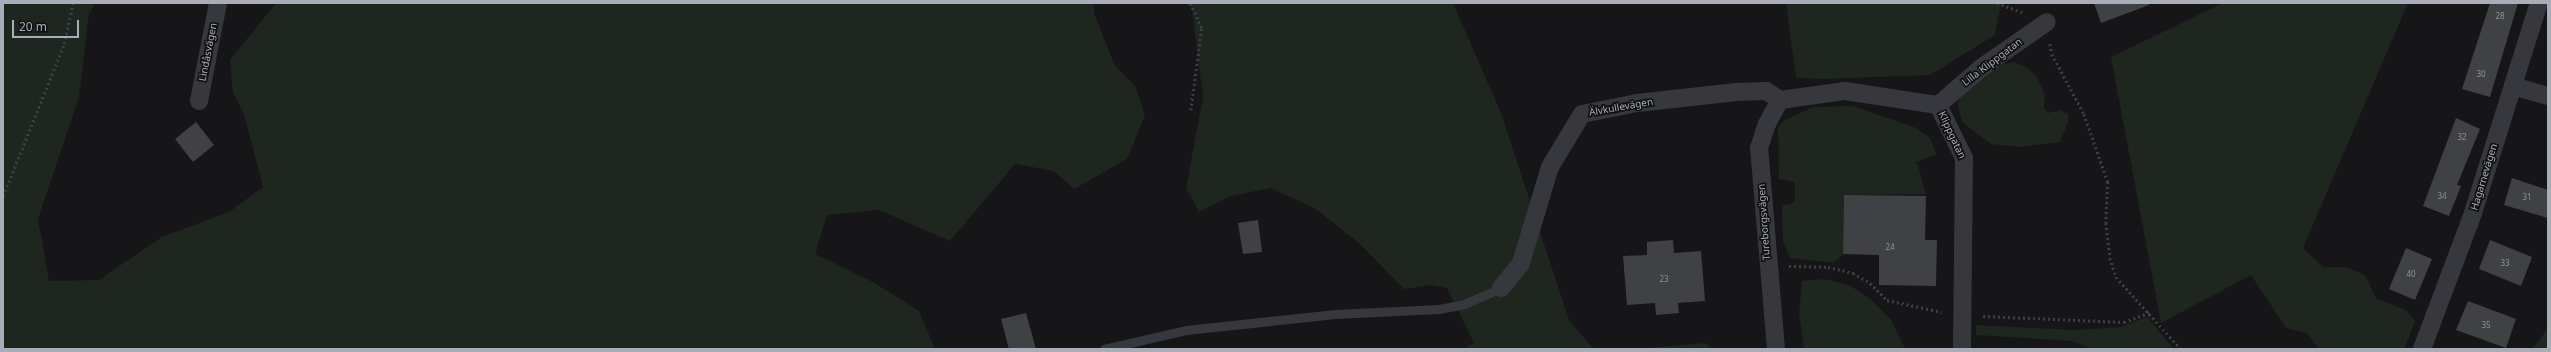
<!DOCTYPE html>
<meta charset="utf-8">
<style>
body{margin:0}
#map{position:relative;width:2551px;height:352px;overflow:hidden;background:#161618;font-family:"Noto Sans",sans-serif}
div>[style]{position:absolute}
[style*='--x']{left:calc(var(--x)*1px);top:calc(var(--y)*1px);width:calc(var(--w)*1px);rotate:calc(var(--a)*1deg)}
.green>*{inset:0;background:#1e261f}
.building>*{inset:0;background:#404145}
.path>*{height:2.5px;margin-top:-1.25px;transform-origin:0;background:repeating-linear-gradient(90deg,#3d3f44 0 2px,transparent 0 5px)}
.service>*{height:9px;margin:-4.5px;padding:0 4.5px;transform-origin:4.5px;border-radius:4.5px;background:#37383d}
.minor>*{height:18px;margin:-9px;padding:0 9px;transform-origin:9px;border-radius:9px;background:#37383d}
span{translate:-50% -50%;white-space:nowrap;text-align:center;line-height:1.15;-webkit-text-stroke:3.5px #111113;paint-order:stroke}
.number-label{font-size:8px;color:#8e929b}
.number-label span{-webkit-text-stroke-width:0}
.street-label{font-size:10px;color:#a8adb8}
.frame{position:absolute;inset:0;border:4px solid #a8adb8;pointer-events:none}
.scale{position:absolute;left:12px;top:20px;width:67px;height:18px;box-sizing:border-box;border:2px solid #a8adb8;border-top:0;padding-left:5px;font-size:12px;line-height:14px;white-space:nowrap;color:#a8adb8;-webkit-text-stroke:3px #111113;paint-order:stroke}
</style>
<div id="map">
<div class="green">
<i style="clip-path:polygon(3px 3px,96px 3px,89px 13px,79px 97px,38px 219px,49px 281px,99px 280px,162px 237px,229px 212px,263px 187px,244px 114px,233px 93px,230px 60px,276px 3px,1094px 3px,1094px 13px,1114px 64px,1135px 86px,1145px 115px,1127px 159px,1074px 189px,1054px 171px,1015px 164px,950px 241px,879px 210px,827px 215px,815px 254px,873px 282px,919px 311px,935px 349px,3px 349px)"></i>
<i style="clip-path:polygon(1186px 3px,1453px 3px,1501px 113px,1569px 320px,1594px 349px,1463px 349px,1474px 343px,1447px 288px,1431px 285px,1404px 289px,1360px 244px,1316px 209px,1271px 188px,1231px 196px,1199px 212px,1186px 188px,1203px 97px,1192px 9px)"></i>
<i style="clip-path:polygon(1786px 3px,2001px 3px,1995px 35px,1930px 75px,1823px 79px,1796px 78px)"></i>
<i style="clip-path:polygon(2223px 3px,2408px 3px,2303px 248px,2323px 267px,2346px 267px,2365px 275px,2376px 298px,2406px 310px,2415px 321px,2404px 349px,2319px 349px,2307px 333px,2286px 328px,2251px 275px,2161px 323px,2111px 57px)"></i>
<i style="clip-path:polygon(2014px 62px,2028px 68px,2037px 77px,2045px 95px,2044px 108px,2048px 113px,2060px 110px,2068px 114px,2068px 122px,2060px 142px,2018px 147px,1991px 144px,1962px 122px,1958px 105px,1960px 94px,1972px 83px,2001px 65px)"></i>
<i style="clip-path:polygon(1853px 106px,1916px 128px,1930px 138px,1936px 154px,1915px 163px,1918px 165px,1926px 194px,1844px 195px,1843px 254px,1834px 263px,1790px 258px,1783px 241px,1782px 209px,1783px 205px,1791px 204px,1795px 200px,1795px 182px,1779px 179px,1778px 128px,1783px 121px,1813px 107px)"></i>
<i style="clip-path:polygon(1824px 279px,1849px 285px,1872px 300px,1892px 321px,1905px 349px,1804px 349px,1799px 313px,1802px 281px)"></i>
<i style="clip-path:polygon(2147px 317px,2174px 349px,2091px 349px,2073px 341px,1976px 335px,1976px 325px,2075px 330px,2121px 327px)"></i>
<i style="clip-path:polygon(2548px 328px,2548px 349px,2533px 349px,2534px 347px)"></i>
<i style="clip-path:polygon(1705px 343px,1713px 349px,1634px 349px)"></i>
</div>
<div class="building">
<i style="clip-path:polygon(2094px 3px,2149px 3px,2149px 5px,2101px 23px)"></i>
<i style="clip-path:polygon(2490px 3px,2518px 3px,2490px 97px,2462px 89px)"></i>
<i style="clip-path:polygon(2456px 118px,2480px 129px,2457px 185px,2461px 186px,2449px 216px,2423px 206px)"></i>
<i style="clip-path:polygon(196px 122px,214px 145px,193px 162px,175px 139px)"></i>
<i style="clip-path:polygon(2512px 178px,2548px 190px,2548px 218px,2504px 205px)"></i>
<i style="clip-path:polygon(1844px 195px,1926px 196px,1925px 240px,1937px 240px,1936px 286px,1879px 285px,1879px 255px,1843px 254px)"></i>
<i style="clip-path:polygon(1258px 220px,1262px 252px,1243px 254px,1238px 223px)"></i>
<i style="clip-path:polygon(1673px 240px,1674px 253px,1701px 251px,1705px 301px,1678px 303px,1679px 313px,1656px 315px,1655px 303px,1627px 305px,1623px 256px,1647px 255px,1647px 242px)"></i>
<i style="clip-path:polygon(2490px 240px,2532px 257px,2521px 286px,2479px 269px)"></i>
<i style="clip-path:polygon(2406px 248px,2432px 259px,2415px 300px,2389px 289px)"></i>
<i style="clip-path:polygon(2468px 301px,2516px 319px,2506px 348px,2456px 330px)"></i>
<i style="clip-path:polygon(1026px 313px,1036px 349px,1009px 349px,1001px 319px)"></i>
</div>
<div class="path">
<i style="--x:1191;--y:3;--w:28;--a:67"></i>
<i style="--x:1202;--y:29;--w:82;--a:97.7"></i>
<i style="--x:1997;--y:3;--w:29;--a:20"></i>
<i style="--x:2050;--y:44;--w:10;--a:79"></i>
<i style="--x:2052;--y:54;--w:68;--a:61.9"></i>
<i style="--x:2084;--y:114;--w:72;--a:70.6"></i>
<i style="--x:2108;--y:182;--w:41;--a:92.8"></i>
<i style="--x:2106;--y:223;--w:35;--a:83"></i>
<i style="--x:2110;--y:258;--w:20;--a:72"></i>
<i style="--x:2116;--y:277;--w:97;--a:47.9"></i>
<i style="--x:3;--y:196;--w:164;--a:-68.1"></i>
<i style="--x:64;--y:44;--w:42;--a:-77.6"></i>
<i style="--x:1789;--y:266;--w:39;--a:1"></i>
<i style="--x:1828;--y:267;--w:26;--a:13"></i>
<i style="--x:1853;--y:273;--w:20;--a:30"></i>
<i style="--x:1870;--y:283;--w:24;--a:45"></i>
<i style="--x:1887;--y:300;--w:56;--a:12.3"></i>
<i style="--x:1983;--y:316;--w:141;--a:2.4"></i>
<i style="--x:2124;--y:322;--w:27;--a:-20"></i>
</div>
<div class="service">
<i style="--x:1104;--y:349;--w:84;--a:-13"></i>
<i style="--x:1186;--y:330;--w:150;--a:-6.1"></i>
<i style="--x:1335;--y:314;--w:104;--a:-2.8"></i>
<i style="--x:1439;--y:309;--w:25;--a:-11"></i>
<i style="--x:1464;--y:304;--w:40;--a:-23.4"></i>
</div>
<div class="minor">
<i style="--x:2513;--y:86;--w:36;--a:16"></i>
<i style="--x:1780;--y:100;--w:66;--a:-7.9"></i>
<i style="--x:1845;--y:91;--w:94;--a:8.6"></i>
<i style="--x:1938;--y:105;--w:59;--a:63.9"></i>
<i style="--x:1964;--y:158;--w:191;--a:90.6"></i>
<i style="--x:199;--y:101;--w:100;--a:-79"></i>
<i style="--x:1938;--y:105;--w:57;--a:-40.7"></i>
<i style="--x:1981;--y:68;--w:80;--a:-34.9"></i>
<i style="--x:1501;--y:288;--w:32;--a:-51"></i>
<i style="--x:1521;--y:263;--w:100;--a:-73.2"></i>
<i style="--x:1550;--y:167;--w:62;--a:-58.9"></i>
<i style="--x:1582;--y:114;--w:56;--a:-11.3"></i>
<i style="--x:1637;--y:103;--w:100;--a:-6.3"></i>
<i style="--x:1736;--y:92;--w:30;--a:-2"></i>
<i style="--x:1766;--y:91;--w:17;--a:33"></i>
<i style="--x:1776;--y:349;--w:202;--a:-94.8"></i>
<i style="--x:1759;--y:148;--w:25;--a:-72"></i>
<i style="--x:1767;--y:124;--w:27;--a:-62"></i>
<i style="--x:2422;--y:349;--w:145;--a:-69.4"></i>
<i style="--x:2473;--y:213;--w:220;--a:-72.6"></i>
</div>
<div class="number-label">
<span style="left:2500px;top:16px">28</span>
<span style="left:2481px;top:74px">30</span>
<span style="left:2462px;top:137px">32</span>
<span style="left:2442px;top:196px">34</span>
<span style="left:2527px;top:197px">31</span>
<span style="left:1890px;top:247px">24</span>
<span style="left:2505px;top:263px">33</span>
<span style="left:2411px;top:274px">40</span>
<span style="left:1664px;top:279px">23</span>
<span style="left:2486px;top:325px">35</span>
</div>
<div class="street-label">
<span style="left:208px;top:52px;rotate:-79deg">Lindåsvägen</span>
<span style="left:1992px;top:62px;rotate:-37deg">Lilla Klippgatan</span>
<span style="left:1621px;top:107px;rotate:-10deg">Älvkullevägen</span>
<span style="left:1952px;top:135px;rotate:65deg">Klippgatan</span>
<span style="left:2484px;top:177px;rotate:-73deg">Hagarnevägen</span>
<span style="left:1764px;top:222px;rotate:-94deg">Tureborgsvägen</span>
</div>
<div class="frame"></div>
<div class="scale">20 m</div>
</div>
